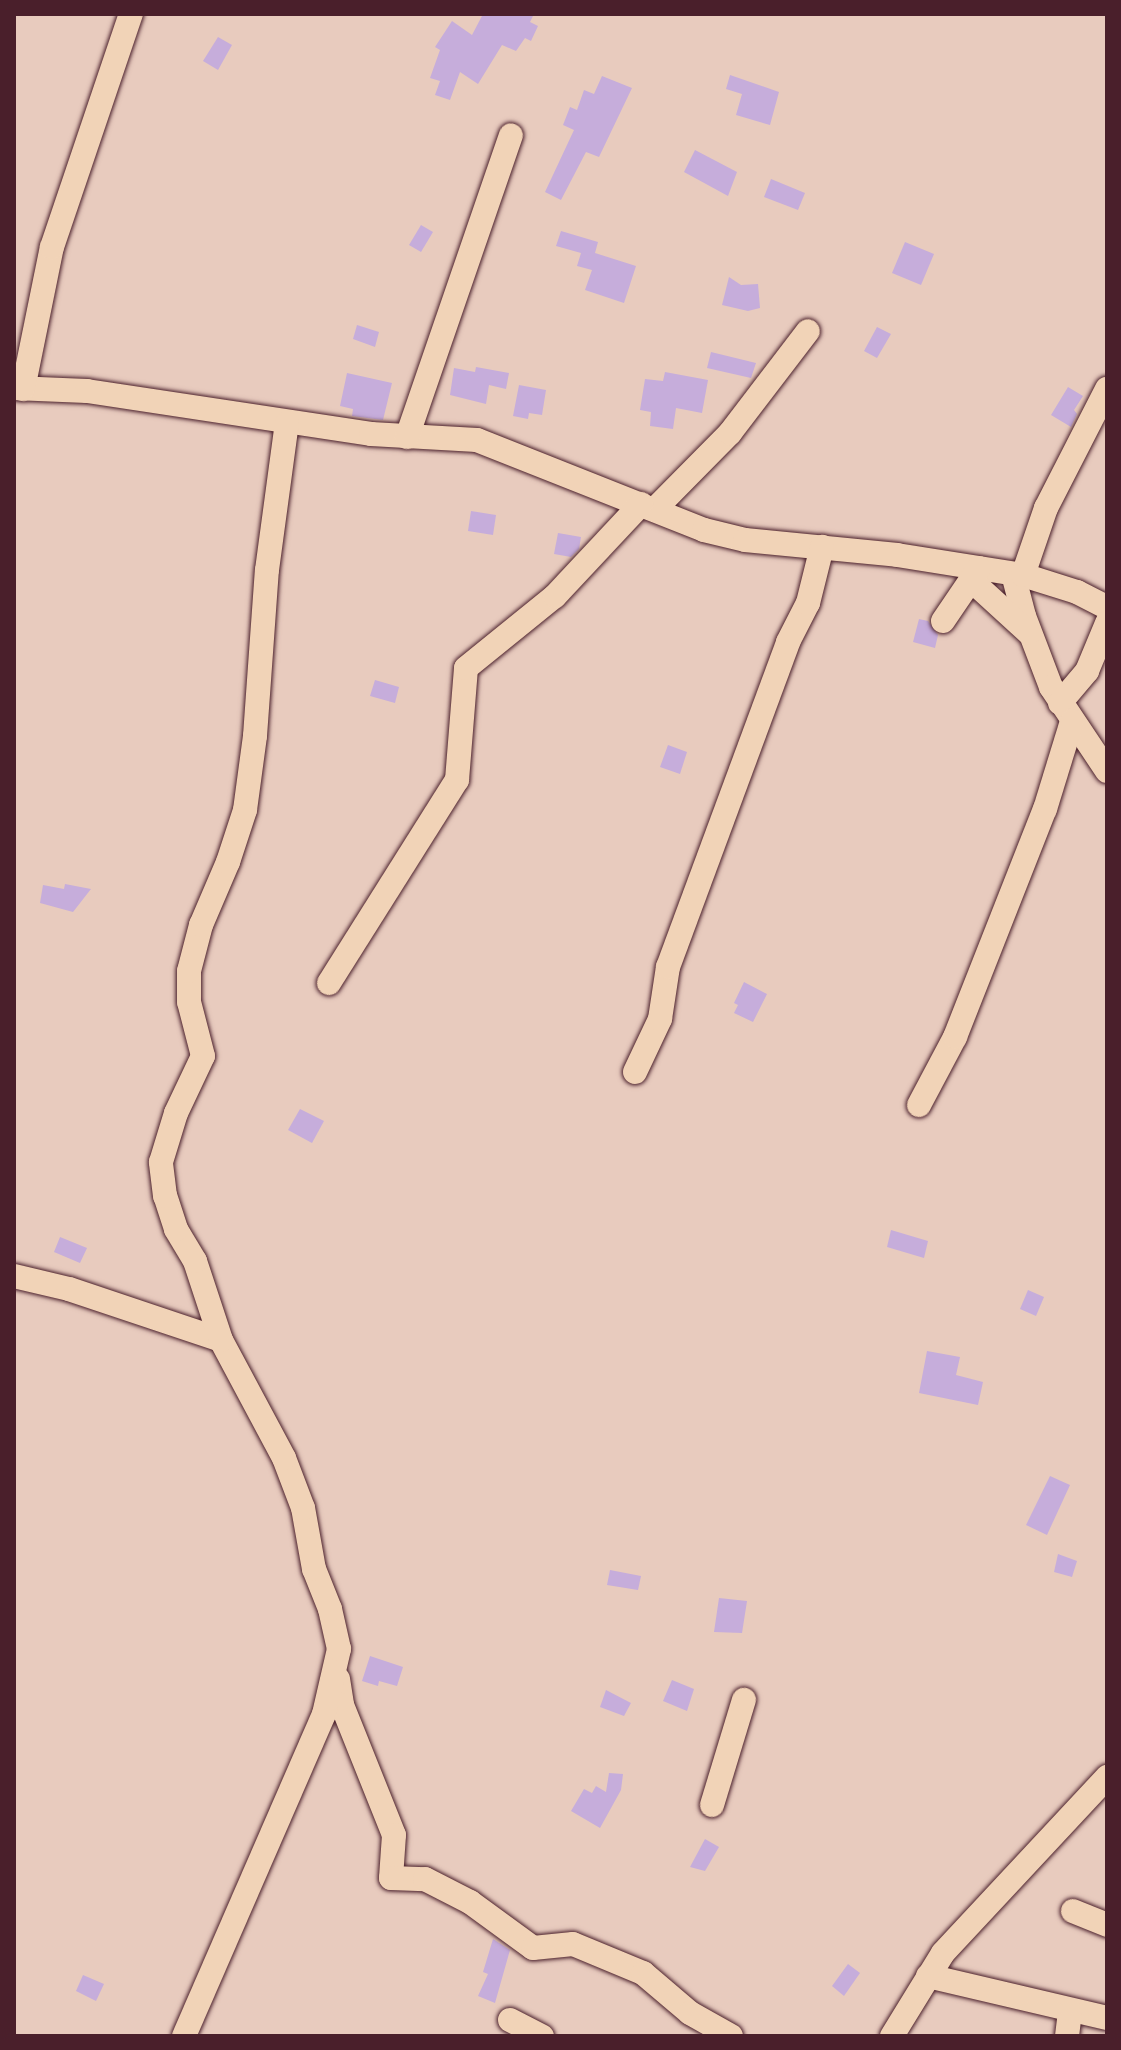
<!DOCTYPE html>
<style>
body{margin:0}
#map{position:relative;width:1121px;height:2050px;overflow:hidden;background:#e8cbbe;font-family:Sriracha,sans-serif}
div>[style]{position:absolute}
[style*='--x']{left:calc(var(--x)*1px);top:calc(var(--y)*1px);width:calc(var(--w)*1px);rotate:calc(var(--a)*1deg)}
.building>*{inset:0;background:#c6addb}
.roads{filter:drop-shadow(0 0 2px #4a1f2b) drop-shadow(0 0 2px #4a1f2b)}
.minor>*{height:24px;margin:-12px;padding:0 12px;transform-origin:12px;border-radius:12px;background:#f1d3b7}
span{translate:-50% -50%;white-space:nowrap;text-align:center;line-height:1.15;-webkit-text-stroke:7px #f1d3b7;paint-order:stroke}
.frame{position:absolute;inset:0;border:16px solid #4a1f2b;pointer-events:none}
</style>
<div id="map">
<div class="building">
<i style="clip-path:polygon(483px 14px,534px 14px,530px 22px,538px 26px,531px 41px,525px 38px,516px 51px,502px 45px,478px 84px,460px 72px,450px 100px,435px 95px,440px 81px,430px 78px,440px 50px,435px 47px,452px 21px,472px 35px)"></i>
<i style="clip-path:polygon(218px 37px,232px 45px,218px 70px,203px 61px)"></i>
<i style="clip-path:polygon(730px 75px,779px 92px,770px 125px,736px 115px,742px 94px,726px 89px)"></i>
<i style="clip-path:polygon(602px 76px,632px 88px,599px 157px,586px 152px,561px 200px,545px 192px,574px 130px,563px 125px,570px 107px,577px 110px,584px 90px,594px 94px)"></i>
<i style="clip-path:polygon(695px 150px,737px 172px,728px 196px,684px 172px)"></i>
<i style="clip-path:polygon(771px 179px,805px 193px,798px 210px,764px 197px)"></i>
<i style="clip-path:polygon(421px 225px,433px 232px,421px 252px,409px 245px)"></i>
<i style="clip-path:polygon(561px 231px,598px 242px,595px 253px,636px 266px,624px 303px,585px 290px,592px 270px,577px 266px,581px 253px,556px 246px)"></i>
<i style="clip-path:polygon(905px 242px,934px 254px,921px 285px,892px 273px)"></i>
<i style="clip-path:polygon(729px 277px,741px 285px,758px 284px,760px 308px,748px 311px,722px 305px)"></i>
<i style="clip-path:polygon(357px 325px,379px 332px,375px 347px,353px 339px)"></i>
<i style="clip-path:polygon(877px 327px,891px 334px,877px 358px,864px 351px)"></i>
<i style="clip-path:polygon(711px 352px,756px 363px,751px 378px,707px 368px)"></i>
<i style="clip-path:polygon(476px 367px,509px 373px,506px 389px,489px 385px,486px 404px,450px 395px,454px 368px,475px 372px)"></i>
<i style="clip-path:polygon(665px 372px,708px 380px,702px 413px,676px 408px,673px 429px,650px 426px,651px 412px,640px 410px,645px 379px,663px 381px)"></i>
<i style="clip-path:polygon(347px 373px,392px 383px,383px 420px,352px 416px,353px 409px,340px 406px)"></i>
<i style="clip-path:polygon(519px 385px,546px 390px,542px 415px,529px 413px,528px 419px,513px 416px)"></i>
<i style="clip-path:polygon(1068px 387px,1083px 396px,1074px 410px,1077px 414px,1071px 427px,1051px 415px)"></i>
<i style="clip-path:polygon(471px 511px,496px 515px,493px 535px,468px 531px)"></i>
<i style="clip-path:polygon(558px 533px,581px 537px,579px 549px,571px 557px,554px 554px)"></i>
<i style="clip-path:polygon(919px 619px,928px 621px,938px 635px,935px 648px,913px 642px)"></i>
<i style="clip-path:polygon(375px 680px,399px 687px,395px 703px,370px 696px)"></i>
<i style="clip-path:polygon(668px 745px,687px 752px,680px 774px,660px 767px)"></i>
<i style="clip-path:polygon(65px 884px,91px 889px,73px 912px,40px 903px,43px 885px,64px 889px)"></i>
<i style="clip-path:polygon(744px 982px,767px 994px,753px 1022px,734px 1013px,738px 1005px,734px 1003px)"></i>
<i style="clip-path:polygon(300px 1109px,324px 1121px,312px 1143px,288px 1130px)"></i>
<i style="clip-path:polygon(891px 1230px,928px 1241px,924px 1258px,887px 1247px)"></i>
<i style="clip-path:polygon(60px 1237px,87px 1248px,80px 1263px,54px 1252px)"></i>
<i style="clip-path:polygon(1028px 1290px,1044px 1297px,1036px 1316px,1020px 1309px)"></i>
<i style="clip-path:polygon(927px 1351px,960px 1357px,956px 1375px,983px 1382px,978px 1405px,919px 1393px)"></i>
<i style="clip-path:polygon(1050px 1476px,1070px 1485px,1047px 1535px,1026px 1525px)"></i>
<i style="clip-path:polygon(1058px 1554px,1077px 1561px,1072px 1577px,1054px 1572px)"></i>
<i style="clip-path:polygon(610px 1570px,641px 1576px,638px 1590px,607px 1585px)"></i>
<i style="clip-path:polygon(719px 1598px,747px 1601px,742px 1633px,714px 1632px)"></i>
<i style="clip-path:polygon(370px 1656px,403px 1667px,397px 1686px,379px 1681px,378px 1686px,362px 1681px)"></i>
<i style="clip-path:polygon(672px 1680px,694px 1689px,687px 1711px,663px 1701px)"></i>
<i style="clip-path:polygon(606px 1690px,631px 1703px,624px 1716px,600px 1707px)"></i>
<i style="clip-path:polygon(609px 1773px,623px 1774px,621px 1790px,600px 1828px,571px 1811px,584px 1789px,592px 1793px,596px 1786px,606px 1792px)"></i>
<i style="clip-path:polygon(705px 1839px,719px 1847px,705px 1871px,690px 1867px)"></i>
<i style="clip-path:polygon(493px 1939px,510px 1950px,495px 2003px,478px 1996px,488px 1974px,483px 1972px)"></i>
<i style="clip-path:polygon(848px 1964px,860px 1973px,844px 1996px,832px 1986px)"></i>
<i style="clip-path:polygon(83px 1975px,104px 1984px,96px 2001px,76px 1991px)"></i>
</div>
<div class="roads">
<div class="minor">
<i style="--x:14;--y:388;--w:73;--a:2.4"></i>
<i style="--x:87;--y:391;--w:287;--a:8.6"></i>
<i style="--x:371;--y:434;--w:106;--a:3.2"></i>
<i style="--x:477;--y:440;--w:244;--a:21.6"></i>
<i style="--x:704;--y:530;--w:42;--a:13.7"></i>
<i style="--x:745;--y:540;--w:153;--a:5.6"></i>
<i style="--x:897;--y:555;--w:128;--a:9"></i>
<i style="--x:1023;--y:575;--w:57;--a:17.5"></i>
<i style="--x:1077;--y:592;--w:34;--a:27"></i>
<i style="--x:23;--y:389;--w:145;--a:-78.5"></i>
<i style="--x:52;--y:247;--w:246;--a:-71.3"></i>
<i style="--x:407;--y:437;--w:319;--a:-71"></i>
<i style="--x:655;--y:509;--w:107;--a:-45.4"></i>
<i style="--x:730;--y:433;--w:128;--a:-52.6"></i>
<i style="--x:1013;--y:574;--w:43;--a:75.3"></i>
<i style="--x:1024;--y:616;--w:76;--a:69.2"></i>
<i style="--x:1051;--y:687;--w:101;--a:56.3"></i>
<i style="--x:1023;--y:575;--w:71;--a:-71.1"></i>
<i style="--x:1046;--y:508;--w:134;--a:-62.9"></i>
<i style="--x:972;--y:581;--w:77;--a:42.4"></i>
<i style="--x:943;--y:621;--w:64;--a:-55.8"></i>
<i style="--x:1060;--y:703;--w:42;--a:-49.8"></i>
<i style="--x:1087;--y:671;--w:52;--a:-67.4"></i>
<i style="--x:329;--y:983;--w:240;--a:-57.8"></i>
<i style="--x:457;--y:780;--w:112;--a:-85.4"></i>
<i style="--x:466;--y:668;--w:114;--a:-39"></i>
<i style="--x:555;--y:596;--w:126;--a:-46.9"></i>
<i style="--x:635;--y:1072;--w:59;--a:-64.7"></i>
<i style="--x:660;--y:1019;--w:53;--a:-81.3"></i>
<i style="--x:668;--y:967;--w:346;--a:-69.7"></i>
<i style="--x:788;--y:642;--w:44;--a:-62.9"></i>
<i style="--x:808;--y:603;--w:58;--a:-76"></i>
<i style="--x:919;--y:1105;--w:77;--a:-62.1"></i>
<i style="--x:955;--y:1037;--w:245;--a:-68.5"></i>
<i style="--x:1045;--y:809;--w:92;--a:-72.9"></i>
<i style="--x:14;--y:1276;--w:57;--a:13.3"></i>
<i style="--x:69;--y:1289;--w:160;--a:18.5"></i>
<i style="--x:338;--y:1679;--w:26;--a:81"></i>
<i style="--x:342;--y:1705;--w:140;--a:68.2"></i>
<i style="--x:394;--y:1835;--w:43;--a:94"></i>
<i style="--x:391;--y:1878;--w:34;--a:2"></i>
<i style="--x:425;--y:1879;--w:51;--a:27.1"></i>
<i style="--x:470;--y:1902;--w:78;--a:36.1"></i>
<i style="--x:533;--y:1948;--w:40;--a:-5.7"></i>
<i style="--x:573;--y:1944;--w:76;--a:22.5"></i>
<i style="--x:643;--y:1973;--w:62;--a:40.4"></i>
<i style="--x:690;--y:2013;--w:47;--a:29.3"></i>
<i style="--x:712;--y:1805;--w:110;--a:-73.1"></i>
<i style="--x:1073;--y:1911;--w:37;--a:22"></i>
<i style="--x:928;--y:1976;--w:184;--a:13.2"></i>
<i style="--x:510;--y:2020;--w:36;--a:27"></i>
<i style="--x:184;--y:2036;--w:351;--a:-66.5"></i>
<i style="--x:324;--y:1714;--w:67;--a:-77"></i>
<i style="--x:339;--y:1649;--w:41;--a:-102.7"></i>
<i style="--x:330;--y:1609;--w:43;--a:-111.8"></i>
<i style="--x:314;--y:1569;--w:62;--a:-100.2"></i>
<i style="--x:303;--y:1508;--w:53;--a:-110.8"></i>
<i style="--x:284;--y:1458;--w:134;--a:-118.1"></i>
<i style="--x:221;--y:1340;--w:83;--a:-108.2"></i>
<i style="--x:195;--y:1261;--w:37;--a:-121"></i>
<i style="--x:176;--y:1229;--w:35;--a:-108"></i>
<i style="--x:165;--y:1196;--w:34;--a:-97"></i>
<i style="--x:161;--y:1162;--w:51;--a:-73"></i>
<i style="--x:176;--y:1113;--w:63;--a:-64.7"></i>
<i style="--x:203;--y:1056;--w:56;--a:-104.5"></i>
<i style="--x:189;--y:1002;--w:31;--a:-90"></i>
<i style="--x:189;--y:971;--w:48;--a:-75.4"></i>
<i style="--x:201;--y:925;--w:69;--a:-66.8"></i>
<i style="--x:228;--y:862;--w:55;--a:-71.9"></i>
<i style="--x:245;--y:810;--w:75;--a:-82.3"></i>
<i style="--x:255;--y:736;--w:166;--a:-85.9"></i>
<i style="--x:267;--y:570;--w:148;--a:-82.3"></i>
<i style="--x:892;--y:2036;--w:97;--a:-58.4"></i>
<i style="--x:943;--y:1953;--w:241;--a:-47"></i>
<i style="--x:1067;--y:2036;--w:25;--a:-83"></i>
</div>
</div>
<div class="frame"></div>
</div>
